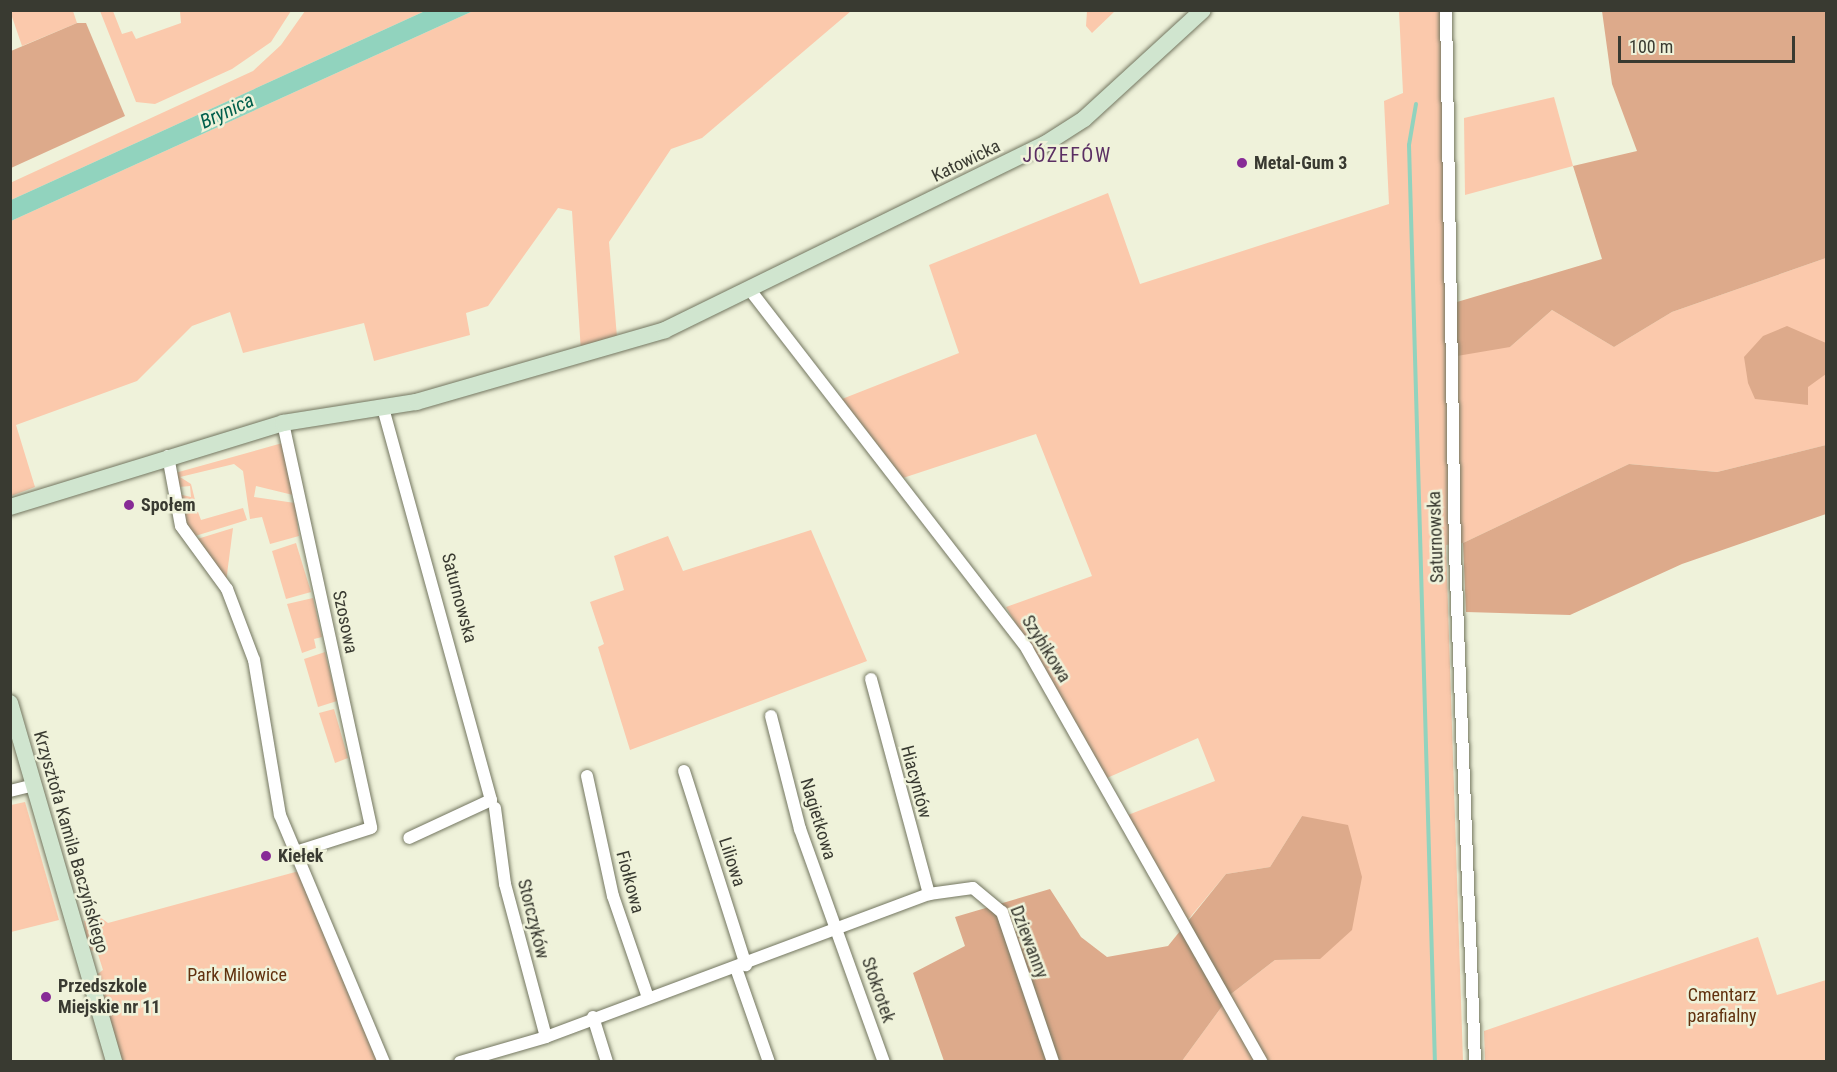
<!DOCTYPE html>
<meta charset="utf-8">
<style>
body{margin:0}
#map{position:relative;width:1837px;height:1072px;overflow:hidden;background:#eff2da;font-family:"Roboto Condensed",sans-serif}
div>[style]{position:absolute}
[style*='--x']{left:calc(var(--x)*1px);top:calc(var(--y)*1px);width:calc(var(--w)*1px);rotate:calc(var(--a)*1deg)}
.green>*{inset:0;background:#fbc9ac}
.forest>*{inset:0;background:#ddaa8b}
.water>*{inset:0;background:#91d3be}
.stream>*{height:4px;margin:-2px;padding:0 2px;transform-origin:2px;border-radius:2px;background:#91d3be}
.roads{filter:drop-shadow(0 0 2px #737660) drop-shadow(0 0 2px #737660)}
.street>*{height:12px;margin:-6px;padding:0 6px;transform-origin:6px;border-radius:6px;background:#fff}
.secondary>*{height:16px;margin:-8px;padding:0 8px;transform-origin:8px;border-radius:8px;background:#d0e5cf}
.dots>*{width:16px;height:16px;translate:-50% -50%;box-sizing:border-box;border:3px solid #eff2da;border-radius:50%}
span{translate:-50% -50%;white-space:nowrap;text-align:center;line-height:1.15;-webkit-text-stroke:5px #eff2da;paint-order:stroke}
.street-label{font-size:18px;color:#393a31}
.poi-label{font-size:18px;color:#393a31;font-weight:700}
.left{translate:0 -50%;text-align:left}
.park-label{font-size:18px;color:#61310e}
.water-label{font-size:20px;color:#015f4c;font-style:italic}
.neighbourhood-label{font-size:20px;color:#5b2f63;letter-spacing:1.5px}
.frame{position:absolute;inset:0;border:12px solid #393a31;pointer-events:none}
.scale{position:absolute;left:1618px;top:36px;width:177px;height:27px;box-sizing:border-box;border:3px solid #393a31;border-top:0;padding-left:8px;font-size:18px;line-height:21px;white-space:nowrap;color:#393a31;-webkit-text-stroke:4px #eff2da;paint-order:stroke}
</style>
<div id="map">
<div class="green">
<i style="clip-path:polygon(10px 11px,73px 11px,77px 23px,22px 46px)"></i>
<i style="clip-path:polygon(209px 11px,291px 11px,271px 42px,232px 69px,155px 104px,136px 102px,100px 11px,113px 11px,122px 34px,132px 31px,136px 39px,181px 23px,180px 12px)"></i>
<i style="clip-path:polygon(305px 11px,425px 11px,11px 200px,10px 183px,253px 71px,281px 45px)"></i>
<i style="clip-path:polygon(473px 11px,851px 11px,702px 138px,671px 149px,609px 242px,617px 337px,581px 352px,572px 211px,558px 208px,488px 306px,466px 313px,470px 335px,374px 361px,364px 323px,243px 353px,230px 312px,192px 326px,137px 381px,16px 425px,35px 487px,11px 496px,11px 221px)"></i>
<i style="clip-path:polygon(1087px 11px,1087px 10px,1115px 11px,1092px 33px,1086px 26px)"></i>
<i style="clip-path:polygon(1399px 11px,1441px 11px,1457px 302px,1510px 347px,1552px 310px,1614px 347px,1672px 312px,1826px 258px,1826px 445px,1717px 472px,1629px 464px,1463px 543px,1446px 545px,1463px 1061px,1182px 1061px,1231px 994px,1275px 960px,1320px 959px,1302px 816px,1270px 867px,1226px 874px,1187px 921px,1128px 815px,1215px 781px,1198px 738px,1107px 778px,1006px 607px,1092px 576px,1036px 434px,903px 478px,842px 399px,959px 353px,929px 265px,1108px 193px,1140px 284px,1389px 204px,1384px 101px,1403px 93px)"></i>
<i style="clip-path:polygon(1554px 97px,1573px 166px,1465px 195px,1464px 118px)"></i>
<i style="clip-path:polygon(286px 442px,293px 495px,256px 486px,254px 497px,295px 503px,299px 536px,270px 544px,262px 517px,250px 519px,243px 471px,234px 464px,180px 477px,191px 484px,195px 500px,182px 503px,178px 494px,191px 497px,190px 486px,179px 487px,175px 473px)"></i>
<i style="clip-path:polygon(243px 508px,247px 520px,192px 537px,182px 514px,198px 512px,201px 520px)"></i>
<i style="clip-path:polygon(233px 528px,226px 582px,194px 540px)"></i>
<i style="clip-path:polygon(811px 530px,867px 661px,630px 750px,598px 647px,604px 644px,590px 602px,624px 590px,614px 556px,668px 536px,683px 571px)"></i>
<i style="clip-path:polygon(296px 543px,311px 592px,286px 599px,272px 551px)"></i>
<i style="clip-path:polygon(313px 598px,322px 637px,314px 639px,316px 648px,302px 653px,287px 604px)"></i>
<i style="clip-path:polygon(325px 652px,337px 701px,318px 707px,304px 659px)"></i>
<i style="clip-path:polygon(334px 709px,348px 758px,335px 763px,319px 713px)"></i>
<i style="clip-path:polygon(25px 802px,59px 920px,11px 932px,11px 805px)"></i>
<i style="clip-path:polygon(299px 871px,378px 1062px,119px 1061px,96px 975px,103px 970px,97px 951px,88px 950px,84px 921px,100px 917px,108px 923px)"></i>
<i style="clip-path:polygon(1758px 937px,1777px 995px,1826px 980px,1826px 1061px,1485px 1061px,1484px 1031px)"></i>
</div>
<div class="forest">
<i style="clip-path:polygon(1602px 11px,1826px 11px,1826px 258px,1672px 312px,1614px 347px,1552px 310px,1510px 347px,1457px 356px,1457px 302px,1602px 259px,1573px 166px,1637px 151px,1612px 84px)"></i>
<i style="clip-path:polygon(77px 23px,86px 23px,125px 116px,11px 168px,11px 51px)"></i>
<i style="clip-path:polygon(1787px 326px,1826px 343px,1826px 374px,1808px 387px,1808px 405px,1755px 399px,1748px 383px,1744px 357px,1763px 336px)"></i>
<i style="clip-path:polygon(1826px 445px,1826px 514px,1682px 564px,1570px 615px,1466px 612px,1463px 543px,1629px 464px,1717px 472px)"></i>
<i style="clip-path:polygon(1302px 816px,1348px 825px,1362px 877px,1352px 930px,1320px 959px,1275px 960px,1231px 994px,1182px 1061px,944px 1061px,913px 973px,965px 946px,955px 917px,1050px 889px,1081px 937px,1107px 957px,1168px 946px,1226px 874px,1270px 867px)"></i>
</div>
<div class="water">
<i style="clip-path:polygon(425px 11px,473px 11px,11px 221px,11px 200px)"></i>
</div>
<div class="stream">
<i style="--x:1416;--y:104;--w:42;--a:99.7"></i>
<i style="--x:1409;--y:145;--w:917;--a:88.38"></i>
</div>
<div class="roads">
<div class="street">
<i style="--x:1446;--y:10;--w:542;--a:89.05"></i>
<i style="--x:1455;--y:552;--w:510;--a:87.75"></i>
<i style="--x:750;--y:290;--w:453;--a:52.3"></i>
<i style="--x:1027;--y:649;--w:475;--a:60.4"></i>
<i style="--x:383;--y:408;--w:407;--a:74.6"></i>
<i style="--x:491;--y:800;--w:90;--a:155.1"></i>
<i style="--x:283;--y:423;--w:414;--a:77.7"></i>
<i style="--x:371;--y:828;--w:79;--a:162.3"></i>
<i style="--x:168;--y:456;--w:71;--a:79.5"></i>
<i style="--x:181;--y:526;--w:78;--a:53.9"></i>
<i style="--x:227;--y:589;--w:76;--a:69.2"></i>
<i style="--x:254;--y:660;--w:157;--a:80.5"></i>
<i style="--x:280;--y:815;--w:268;--a:67.2"></i>
<i style="--x:871;--y:679;--w:223;--a:74.9"></i>
<i style="--x:771;--y:716;--w:117;--a:75.6"></i>
<i style="--x:800;--y:829;--w:248;--a:70.2"></i>
<i style="--x:684;--y:771;--w:204;--a:72.3"></i>
<i style="--x:587;--y:776;--w:123;--a:77.8"></i>
<i style="--x:613;--y:896;--w:105;--a:71"></i>
<i style="--x:10;--y:791;--w:25;--a:-14"></i>
<i style="--x:495;--y:808;--w:77;--a:82.5"></i>
<i style="--x:505;--y:884;--w:158;--a:75"></i>
<i style="--x:736;--y:968;--w:100;--a:70.7"></i>
<i style="--x:593;--y:1017;--w:47;--a:72.7"></i>
<i style="--x:460;--y:1062;--w:90;--a:-16.2"></i>
<i style="--x:546;--y:1037;--w:409;--a:-20.5"></i>
<i style="--x:929;--y:894;--w:44;--a:-7.8"></i>
<i style="--x:973;--y:888;--w:38;--a:40"></i>
<i style="--x:1002;--y:912;--w:158;--a:71.2"></i>
</div>
<div class="secondary">
<i style="--x:10;--y:507;--w:286;--a:-17.1"></i>
<i style="--x:283;--y:423;--w:135;--a:-9"></i>
<i style="--x:416;--y:402;--w:259;--a:-16.1"></i>
<i style="--x:665;--y:330;--w:423;--a:-26.1"></i>
<i style="--x:1045;--y:144;--w:46;--a:-32.7"></i>
<i style="--x:1084;--y:119;--w:161;--a:-42.5"></i>
<i style="--x:10;--y:703;--w:374;--a:73.8"></i>
</div>
</div>
<div class="dots">
<i style="left:1242px;top:163px;background:#872b96"></i>
<i style="left:129px;top:505px;background:#872b96"></i>
<i style="left:266px;top:856px;background:#872b96"></i>
<i style="left:46px;top:997px;background:#872b96"></i>
</div>
<div class="street-label">
<span style="left:966px;top:161px;rotate:-26deg">Katowicka</span>
<span style="left:1436px;top:537px;rotate:-92deg">Saturnowska</span>
<span style="left:459px;top:598px;rotate:75deg">Saturnowska</span>
<span style="left:345px;top:622px;rotate:78deg">Szosowa</span>
<span style="left:1046px;top:649px;rotate:58deg">Szybikowa</span>
<span style="left:916px;top:782px;rotate:75deg">Hiacyntów</span>
<span style="left:818px;top:819px;rotate:73deg">Nagietkowa</span>
<span style="left:71px;top:842px;rotate:74deg">Krzysztofa Kamila Baczyńskiego</span>
<span style="left:732px;top:862px;rotate:72deg">Liliowa</span>
<span style="left:630px;top:882px;rotate:75deg">Fiołkowa</span>
<span style="left:533px;top:919px;rotate:76deg">Storczyków</span>
<span style="left:1029px;top:942px;rotate:69deg">Dziewanny</span>
<span style="left:878px;top:990px;rotate:71deg">Stokrotek</span>
</div>
<div class="poi-label">
<span class="left" style="left:1254px;top:163px">Metal-Gum 3</span>
<span class="left" style="left:141px;top:505px">Społem</span>
<span class="left" style="left:278px;top:856px">Kiełek</span>
<span class="left" style="left:58px;top:997px">Przedszkole<br>Miejskie nr 11</span>
</div>
<div class="park-label">
<span style="left:237px;top:975px">Park Milowice</span>
<span style="left:1722px;top:1006px">Cmentarz<br>parafialny</span>
</div>
<div class="water-label">
<span style="left:227px;top:111px;rotate:-25deg">Brynica</span>
</div>
<div class="neighbourhood-label">
<span style="left:1067px;top:155px">JÓZEFÓW</span>
</div>
<div class="frame"></div>
<div class="scale">100 m</div>
</div>
